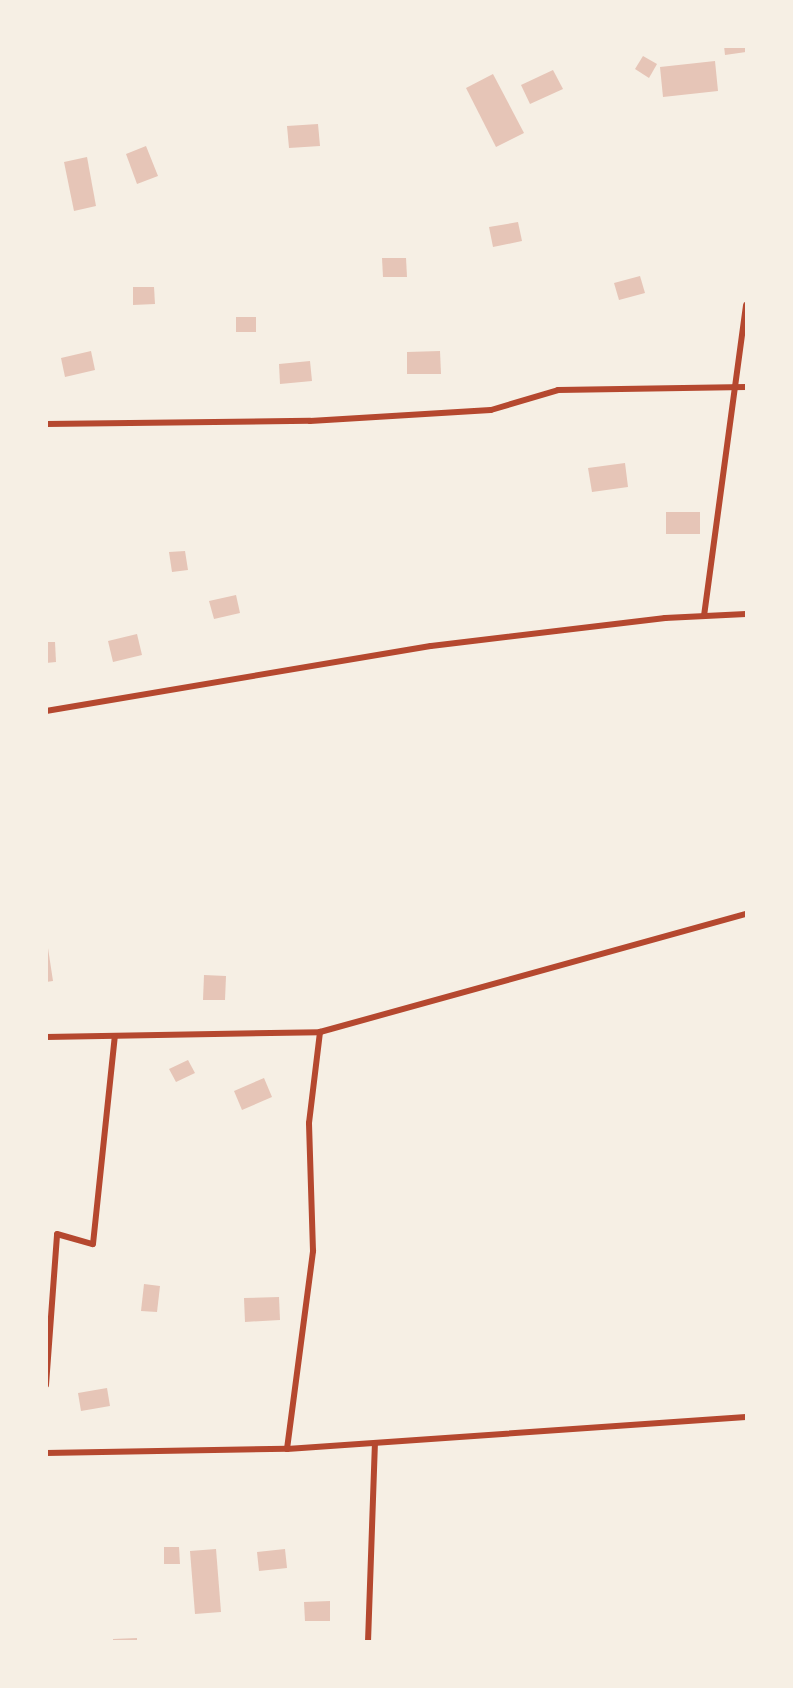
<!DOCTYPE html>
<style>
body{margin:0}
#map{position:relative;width:793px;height:1688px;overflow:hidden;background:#f6efe4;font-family:"Work Sans",sans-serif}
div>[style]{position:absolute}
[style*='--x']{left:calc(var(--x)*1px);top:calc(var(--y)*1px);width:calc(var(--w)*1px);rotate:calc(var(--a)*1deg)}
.building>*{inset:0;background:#e6c5b7}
.minor>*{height:6px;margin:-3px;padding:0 3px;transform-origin:3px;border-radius:3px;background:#b5482f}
span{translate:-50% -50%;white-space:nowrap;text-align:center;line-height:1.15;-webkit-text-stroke:6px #f6efe4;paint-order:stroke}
.frame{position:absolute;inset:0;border:48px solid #f6efe4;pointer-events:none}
</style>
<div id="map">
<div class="building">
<i style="clip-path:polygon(724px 46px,745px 46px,746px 52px,725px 55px)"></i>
<i style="clip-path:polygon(643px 56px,657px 64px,649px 78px,635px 69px)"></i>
<i style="clip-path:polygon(715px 61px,718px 91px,663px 97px,660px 67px)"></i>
<i style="clip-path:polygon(553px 70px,563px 89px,530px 104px,521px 85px)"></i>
<i style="clip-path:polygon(493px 74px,524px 133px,496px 147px,466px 88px)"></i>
<i style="clip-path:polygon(318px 124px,320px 146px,289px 148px,287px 126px)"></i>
<i style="clip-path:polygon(146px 146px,158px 176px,137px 184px,126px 154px)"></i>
<i style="clip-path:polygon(87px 157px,96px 206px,74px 211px,64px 162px)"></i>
<i style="clip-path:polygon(518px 222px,522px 241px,493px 247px,489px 227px)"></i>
<i style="clip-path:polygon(382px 258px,406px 258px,407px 277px,383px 277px)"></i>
<i style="clip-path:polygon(640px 276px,645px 293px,619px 300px,614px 283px)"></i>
<i style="clip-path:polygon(133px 287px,154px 287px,155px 304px,133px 305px)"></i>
<i style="clip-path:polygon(236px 317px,256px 317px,256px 332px,236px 332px)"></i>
<i style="clip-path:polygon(91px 351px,95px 370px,65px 377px,61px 358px)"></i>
<i style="clip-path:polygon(440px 351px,441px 374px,407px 374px,407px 352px)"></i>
<i style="clip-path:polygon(310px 361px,312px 381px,280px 384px,279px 364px)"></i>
<i style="clip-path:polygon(625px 463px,628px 487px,592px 492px,588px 468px)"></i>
<i style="clip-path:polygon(666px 512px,700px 512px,700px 534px,666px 534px)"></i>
<i style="clip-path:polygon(185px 551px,188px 570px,172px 572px,169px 552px)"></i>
<i style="clip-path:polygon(236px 595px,240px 613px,214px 619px,209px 601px)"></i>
<i style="clip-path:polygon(137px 634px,142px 655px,113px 662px,108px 641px)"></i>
<i style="clip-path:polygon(46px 642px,55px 642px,56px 662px,46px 663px)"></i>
<i style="clip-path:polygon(46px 935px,53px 981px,46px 982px)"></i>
<i style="clip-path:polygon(204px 975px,226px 976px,225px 1000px,203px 1000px)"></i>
<i style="clip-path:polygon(188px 1060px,195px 1073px,176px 1082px,169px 1069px)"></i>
<i style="clip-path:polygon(264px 1078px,272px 1097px,242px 1110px,234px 1091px)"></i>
<i style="clip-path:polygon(144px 1284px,160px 1286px,157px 1312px,141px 1311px)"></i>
<i style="clip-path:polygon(279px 1297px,280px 1320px,245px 1322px,244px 1298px)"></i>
<i style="clip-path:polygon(107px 1388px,110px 1406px,81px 1411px,78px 1393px)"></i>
<i style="clip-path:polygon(164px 1547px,179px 1547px,180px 1564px,164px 1564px)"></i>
<i style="clip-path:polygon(216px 1549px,221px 1612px,195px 1614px,190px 1551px)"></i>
<i style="clip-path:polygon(285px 1549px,287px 1568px,259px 1571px,257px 1552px)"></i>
<i style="clip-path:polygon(330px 1601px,330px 1621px,305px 1621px,304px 1602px)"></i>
<i style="clip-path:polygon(137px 1638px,137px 1642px,113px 1642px,113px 1639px)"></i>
</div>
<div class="minor">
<i style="--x:46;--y:424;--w:264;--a:-0.7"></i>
<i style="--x:310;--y:421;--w:181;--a:-3.5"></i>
<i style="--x:491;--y:410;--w:70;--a:-16.6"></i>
<i style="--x:558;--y:390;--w:188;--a:-0.9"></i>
<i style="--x:704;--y:616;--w:314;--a:-82.3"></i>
<i style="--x:46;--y:711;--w:390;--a:-9.6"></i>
<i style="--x:431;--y:646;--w:236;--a:-6.8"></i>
<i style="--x:665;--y:618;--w:81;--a:-2.8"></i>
<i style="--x:46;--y:1037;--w:274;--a:-1"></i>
<i style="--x:320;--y:1032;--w:442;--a:-15.5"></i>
<i style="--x:46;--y:1385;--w:151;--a:-85.8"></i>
<i style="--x:57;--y:1234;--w:37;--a:16"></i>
<i style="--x:93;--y:1244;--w:209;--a:-84"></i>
<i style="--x:287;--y:1449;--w:200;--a:-82.5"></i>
<i style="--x:313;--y:1251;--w:128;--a:-91.8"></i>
<i style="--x:309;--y:1123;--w:92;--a:-83.1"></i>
<i style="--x:46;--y:1453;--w:241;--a:-1"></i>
<i style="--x:287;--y:1449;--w:460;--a:-4"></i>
<i style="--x:368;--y:1642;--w:198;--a:-88"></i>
</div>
<div class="frame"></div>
</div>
